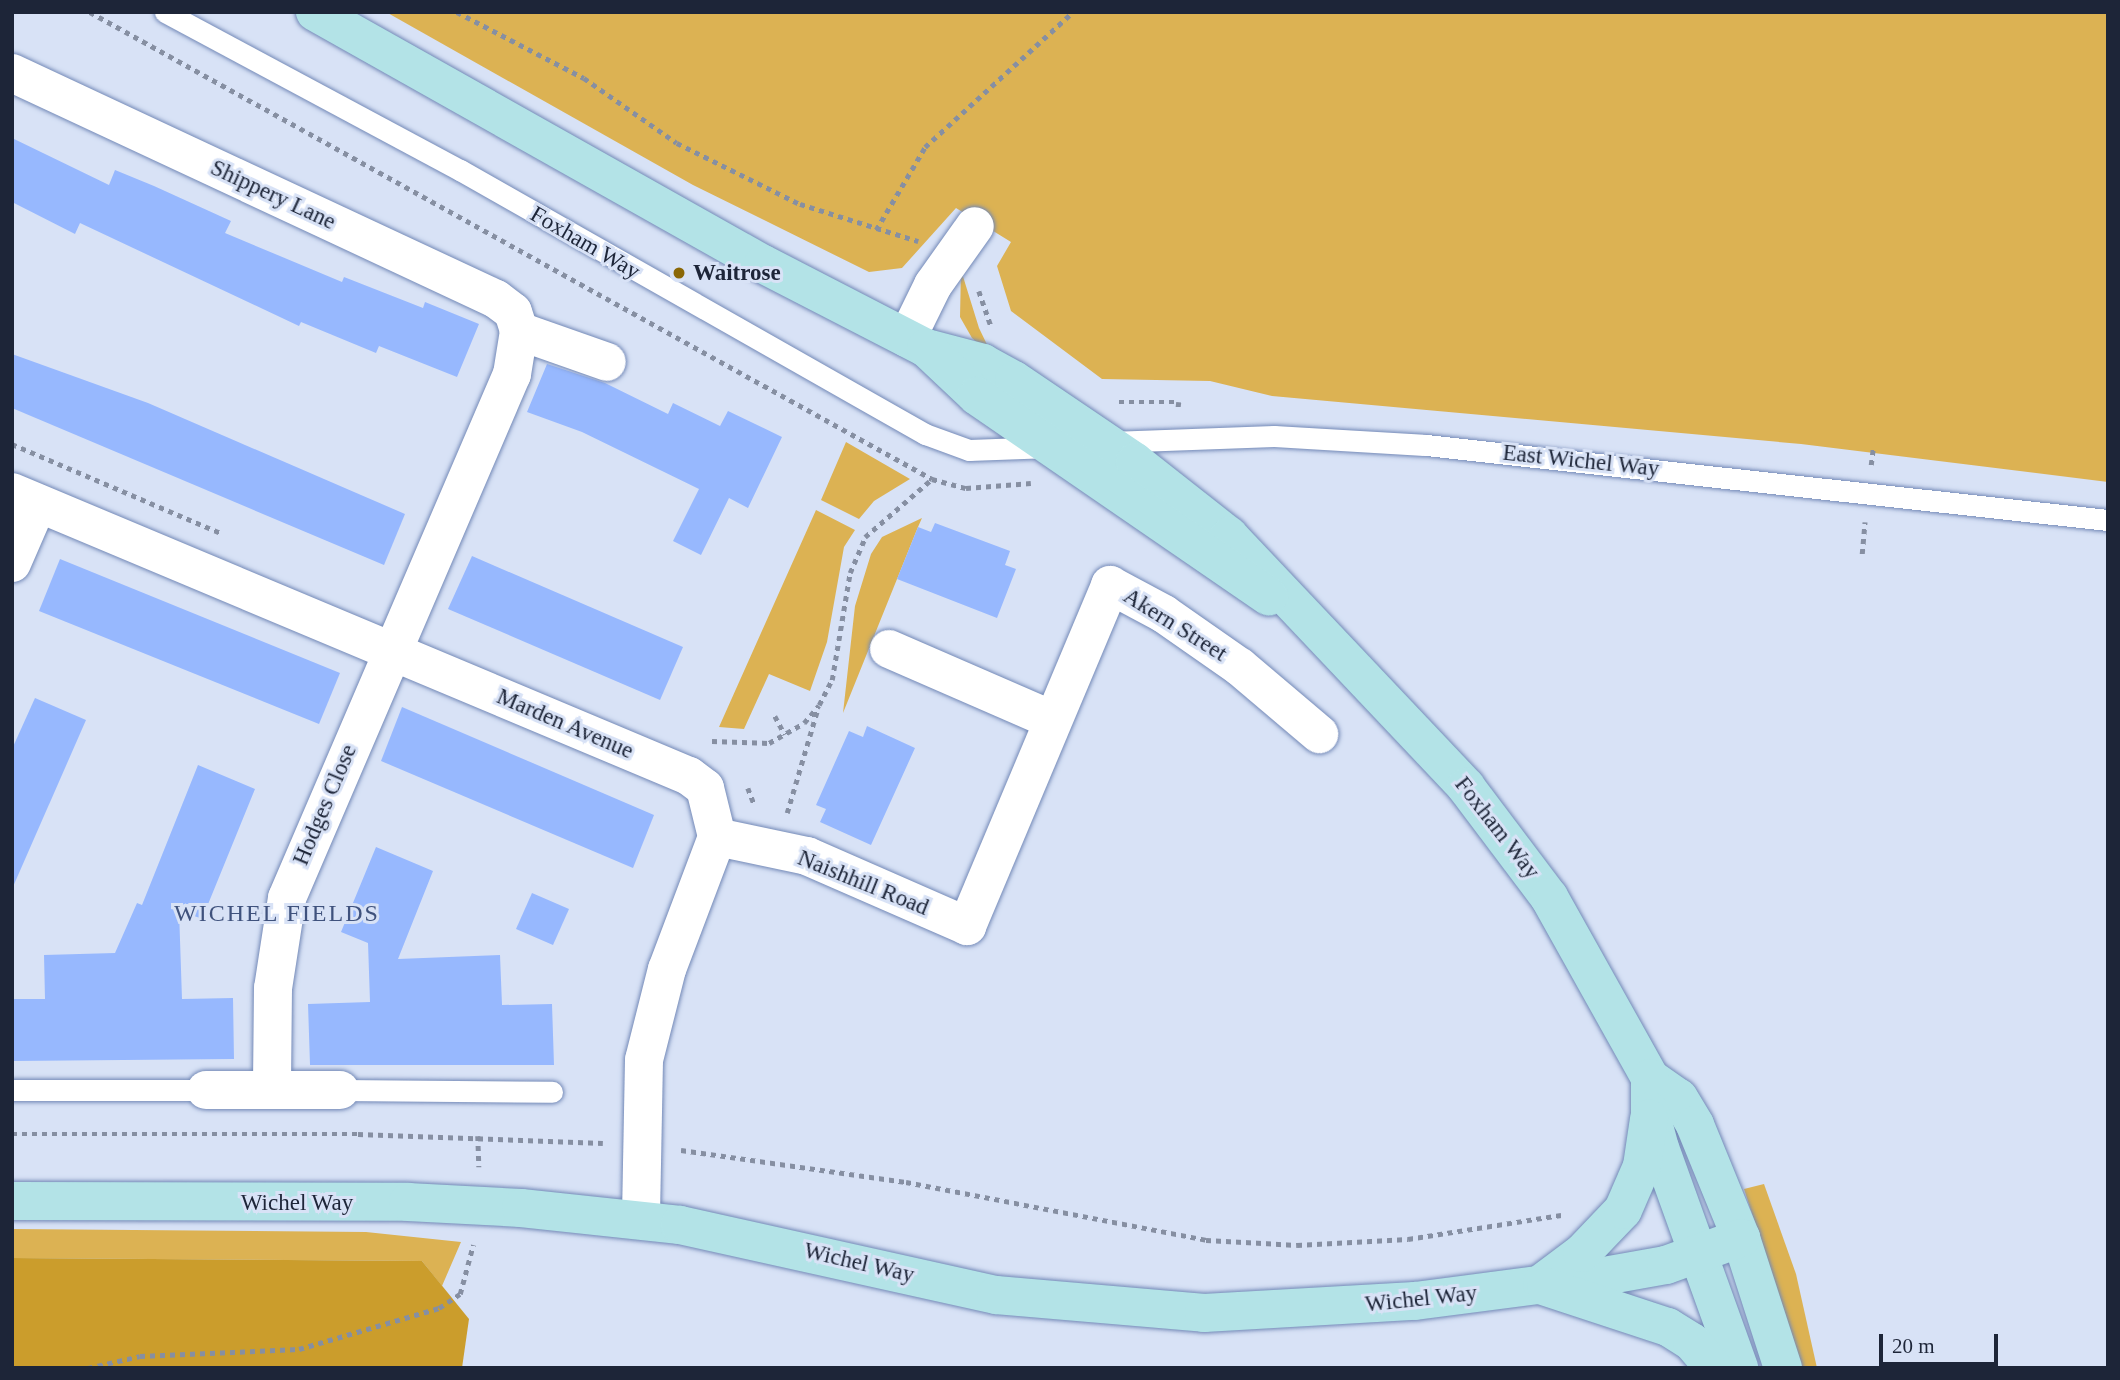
<!DOCTYPE html>
<style>
body{margin:0}
#map{position:relative;width:2120px;height:1380px;overflow:hidden;background:#d8e2f6;font-family:Georgia,serif}
div>[style]{position:absolute}
[style*='--x']{left:calc(var(--x)*1px);top:calc(var(--y)*1px);width:calc(var(--w)*1px);rotate:calc(var(--a)*1deg)}
.green>*{inset:0;background:#dcb253}
.forest>*{inset:0;background:#cb9d2c}
.building>*{inset:0;background:#97b8fe}
.path>*{height:4.5px;margin-top:-2.25px;transform-origin:0;background:repeating-linear-gradient(90deg,#868fa2 0 5px,transparent 0 10px)}
.roads{filter:drop-shadow(0 0 2px #7389b7) drop-shadow(0 0 2px #7389b7)}
.lane>*{height:21px;margin:-10.5px;padding:0 10.5px;transform-origin:10.5px;border-radius:10.5px;background:#fff}
.street>*{height:38px;margin:-19px;padding:0 19px;transform-origin:19px;border-radius:19px;background:#fff}
.secondary>*{height:38px;margin:-19px;padding:0 19px;transform-origin:19px;border-radius:19px;background:#b3e3e7}
.dots>*{width:19px;height:19px;translate:-50% -50%;box-sizing:border-box;border:4px solid #d8e2f6;border-radius:50%}
span{translate:-50% -50%;white-space:nowrap;text-align:center;line-height:1.15;-webkit-text-stroke:6px #d8e2f6;paint-order:stroke}
.street-label{font-size:23px;color:#1d2538}
.poi-label{font-size:23px;color:#1d2538;font-weight:700}
.left{translate:0 -50%;text-align:left}
.neighbourhood-label{font-size:24px;color:#3f527d;letter-spacing:2px}
.frame{position:absolute;inset:0;border:14px solid #1d2538;pointer-events:none}
.scale{position:absolute;left:1879px;top:1334px;width:119px;height:32px;box-sizing:border-box;border:4px solid #1d2538;border-top:0;padding-left:9px;font-size:21px;line-height:24px;white-space:nowrap;color:#1d2538;-webkit-text-stroke:5px #d8e2f6;paint-order:stroke}
</style>
<div id="map">
<div class="green">
<i style="clip-path:polygon(386px 12px,2108px 12px,2108px 482px,1801px 444px,1272px 396px,1210px 381px,1102px 379px,1011px 311px,997px 266px,1011px 242px,956px 208px,902px 268px,869px 272px,693px 185px)"></i>
<i style="clip-path:polygon(961px 270px,979px 328px,993px 357px,972px 338px,960px 317px)"></i>
<i style="clip-path:polygon(846px 442px,910px 479px,874px 501px,859px 519px,821px 500px)"></i>
<i style="clip-path:polygon(816px 510px,855px 530px,844px 547px,827px 642px,810px 691px,769px 674px,744px 729px,719px 727px)"></i>
<i style="clip-path:polygon(922px 518px,918px 527px,843px 713px,855px 606px,871px 554px,882px 537px)"></i>
<i style="clip-path:polygon(1764px 1184px,1796px 1274px,1817px 1368px,1802px 1368px,1744px 1189px)"></i>
<i style="clip-path:polygon(12px 1229px,366px 1232px,461px 1242px,442px 1286px,422px 1261px,12px 1258px)"></i>
</div>
<div class="forest">
<i style="clip-path:polygon(12px 1258px,422px 1261px,469px 1319px,462px 1368px,12px 1368px)"></i>
</div>
<div class="building">
<i style="clip-path:polygon(12px 138px,109px 185px,115px 170px,154px 186px,231px 221px,225px 233px,342px 282px,344px 277px,423px 308px,425px 302px,479px 324px,457px 377px,379px 346px,376px 353px,301px 322px,299px 326px,80px 223px,75px 234px,12px 202px)"></i>
<i style="clip-path:polygon(12px 354px,148px 403px,405px 514px,384px 565px,12px 408px)"></i>
<i style="clip-path:polygon(547px 364px,605px 383px,668px 414px,673px 403px,720px 426px,728px 411px,782px 437px,748px 508px,729px 498px,701px 555px,673px 541px,699px 489px,582px 432px,527px 412px)"></i>
<i style="clip-path:polygon(935px 523px,1010px 551px,1005px 565px,1016px 569px,997px 618px,897px 579px,918px 527px,931px 532px)"></i>
<i style="clip-path:polygon(472px 556px,683px 647px,660px 700px,448px 609px)"></i>
<i style="clip-path:polygon(60px 559px,340px 673px,319px 724px,39px 611px)"></i>
<i style="clip-path:polygon(35px 698px,86px 720px,12px 889px,12px 749px)"></i>
<i style="clip-path:polygon(402px 707px,654px 815px,633px 868px,381px 761px)"></i>
<i style="clip-path:polygon(867px 726px,915px 748px,871px 845px,820px 822px,826px 809px,816px 805px,849px 731px,863px 737px)"></i>
<i style="clip-path:polygon(198px 765px,255px 789px,202px 919px,179px 910px,182px 999px,233px 998px,234px 1059px,12px 1061px,12px 999px,45px 999px,44px 955px,115px 953px,137px 903px,142px 905px)"></i>
<i style="clip-path:polygon(376px 847px,433px 871px,398px 959px,500px 955px,502px 1005px,552px 1004px,554px 1065px,310px 1065px,308px 1004px,370px 1002px,368px 943px,341px 932px)"></i>
<i style="clip-path:polygon(532px 893px,569px 909px,553px 945px,516px 929px)"></i>
</div>
<div class="path">
<i style="--x:90;--y:12;--w:963;--a:29.01"></i>
<i style="--x:932;--y:479;--w:35;--a:15"></i>
<i style="--x:966;--y:488;--w:65;--a:-4.4"></i>
<i style="--x:457;--y:12;--w:143;--a:27.5"></i>
<i style="--x:584;--y:78;--w:113;--a:35"></i>
<i style="--x:677;--y:143;--w:137;--a:26.4"></i>
<i style="--x:800;--y:204;--w:124;--a:17.4"></i>
<i style="--x:876;--y:230;--w:96;--a:-59.4"></i>
<i style="--x:925;--y:147;--w:200;--a:-42.4"></i>
<i style="--x:979;--y:291;--w:36;--a:71"></i>
<i style="--x:1119;--y:402;--w:60;--a:0"></i>
<i style="--x:1179;--y:402;--w:8;--a:97"></i>
<i style="--x:12;--y:444;--w:227;--a:23.1"></i>
<i style="--x:1871;--y:465;--w:16;--a:-83"></i>
<i style="--x:1862;--y:554;--w:32;--a:-85"></i>
<i style="--x:775;--y:716;--w:21;--a:62"></i>
<i style="--x:712;--y:741;--w:57;--a:2"></i>
<i style="--x:769;--y:743;--w:40;--a:-29.7"></i>
<i style="--x:804;--y:723;--w:23;--a:-50"></i>
<i style="--x:819;--y:705;--w:28;--a:-63"></i>
<i style="--x:832;--y:680;--w:109;--a:-80.5"></i>
<i style="--x:850;--y:573;--w:39;--a:-67"></i>
<i style="--x:865;--y:537;--w:89;--a:-40.9"></i>
<i style="--x:748;--y:788;--w:19;--a:69"></i>
<i style="--x:787;--y:813;--w:109;--a:-73.6"></i>
<i style="--x:12;--y:1134;--w:346;--a:0"></i>
<i style="--x:358;--y:1134;--w:245;--a:2.1"></i>
<i style="--x:478;--y:1136;--w:31;--a:88"></i>
<i style="--x:681;--y:1150;--w:227;--a:8.1"></i>
<i style="--x:906;--y:1182;--w:306;--a:10.9"></i>
<i style="--x:1206;--y:1240;--w:91;--a:3.1"></i>
<i style="--x:1297;--y:1245;--w:111;--a:-3.1"></i>
<i style="--x:1408;--y:1239;--w:155;--a:-8.9"></i>
<i style="--x:88;--y:1368;--w:53;--a:-13"></i>
<i style="--x:140;--y:1356;--w:159;--a:-2.5"></i>
<i style="--x:299;--y:1349;--w:146;--a:-16.3"></i>
<i style="--x:439;--y:1308;--w:25;--a:-34"></i>
<i style="--x:460;--y:1294;--w:51;--a:-75.1"></i>
</div>
<div class="roads">
<div class="lane">
<i style="--x:165;--y:12;--w:335;--a:28.2"></i>
<i style="--x:460;--y:170;--w:535;--a:29.59"></i>
<i style="--x:925;--y:434;--w:47;--a:20"></i>
<i style="--x:969;--y:450;--w:81;--a:-2.1"></i>
<i style="--x:1110;--y:442;--w:164;--a:-2.1"></i>
<i style="--x:1274;--y:436;--w:152;--a:3.4"></i>
<i style="--x:1426;--y:445;--w:686;--a:6.28"></i>
<i style="--x:12;--y:1090;--w:194;--a:0"></i>
<i style="--x:340;--y:1090;--w:212;--a:0.5"></i>
</div>
<div class="street">
<i style="--x:12;--y:73;--w:534;--a:25.03"></i>
<i style="--x:496;--y:299;--w:21;--a:37"></i>
<i style="--x:513;--y:312;--w:20;--a:72"></i>
<i style="--x:519;--y:331;--w:44;--a:99.2"></i>
<i style="--x:512;--y:374;--w:570;--a:113.24"></i>
<i style="--x:287;--y:898;--w:91;--a:98.8"></i>
<i style="--x:273;--y:988;--w:102;--a:90.6"></i>
<i style="--x:519;--y:331;--w:93;--a:19.4"></i>
<i style="--x:907;--y:338;--w:59;--a:-63.9"></i>
<i style="--x:933;--y:285;--w:72;--a:-54.6"></i>
<i style="--x:12;--y:492;--w:734;--a:22.76"></i>
<i style="--x:689;--y:776;--w:20;--a:37"></i>
<i style="--x:705;--y:788;--w:50;--a:76.2"></i>
<i style="--x:717;--y:837;--w:141;--a:110.7"></i>
<i style="--x:667;--y:969;--w:94;--a:104.2"></i>
<i style="--x:644;--y:1060;--w:160;--a:91.1"></i>
<i style="--x:12;--y:563;--w:65;--a:-66.6"></i>
<i style="--x:889;--y:649;--w:176;--a:23.5"></i>
<i style="--x:717;--y:837;--w:92;--a:11.9"></i>
<i style="--x:807;--y:856;--w:175;--a:23.6"></i>
<i style="--x:967;--y:926;--w:370;--a:-67.2"></i>
<i style="--x:1110;--y:585;--w:61;--a:28.2"></i>
<i style="--x:1164;--y:614;--w:93;--a:34.9"></i>
<i style="--x:1240;--y:667;--w:104;--a:40.3"></i>
<i style="--x:206;--y:1090;--w:134;--a:0"></i>
</div>
<div class="secondary">
<i style="--x:315;--y:12;--w:514;--a:29.36"></i>
<i style="--x:763;--y:264;--w:183;--a:27.3"></i>
<i style="--x:926;--y:348;--w:59;--a:14.7"></i>
<i style="--x:983;--y:363;--w:35;--a:29"></i>
<i style="--x:1014;--y:380;--w:146;--a:34.1"></i>
<i style="--x:1135;--y:462;--w:120;--a:38.2"></i>
<i style="--x:1229;--y:536;--w:345;--a:46.6"></i>
<i style="--x:1466;--y:787;--w:138;--a:53"></i>
<i style="--x:1549;--y:897;--w:207;--a:60.8"></i>
<i style="--x:1650;--y:1078;--w:35;--a:35"></i>
<i style="--x:1679;--y:1098;--w:31;--a:59"></i>
<i style="--x:1695;--y:1125;--w:122;--a:67.8"></i>
<i style="--x:1741;--y:1238;--w:137;--a:72.1"></i>
<i style="--x:926;--y:348;--w:70;--a:43.3"></i>
<i style="--x:977;--y:396;--w:354;--a:34.5"></i>
<i style="--x:1650;--y:1078;--w:33;--a:90"></i>
<i style="--x:1650;--y:1111;--w:38;--a:75"></i>
<i style="--x:1660;--y:1148;--w:234;--a:70.2"></i>
<i style="--x:12;--y:1201;--w:396;--a:0.1"></i>
<i style="--x:408;--y:1202;--w:113;--a:3"></i>
<i style="--x:521;--y:1208;--w:160;--a:6.1"></i>
<i style="--x:680;--y:1225;--w:324;--a:12.5"></i>
<i style="--x:996;--y:1295;--w:209;--a:4.9"></i>
<i style="--x:1204;--y:1313;--w:211;--a:-3.3"></i>
<i style="--x:1415;--y:1301;--w:179;--a:-7.4"></i>
<i style="--x:1593;--y:1278;--w:74;--a:-10.1"></i>
<i style="--x:1666;--y:1265;--w:80;--a:-19.8"></i>
<i style="--x:1542;--y:1283;--w:50;--a:-36.9"></i>
<i style="--x:1582;--y:1253;--w:59;--a:-46.4"></i>
<i style="--x:1623;--y:1210;--w:48;--a:-66.6"></i>
<i style="--x:1642;--y:1166;--w:48;--a:-81.5"></i>
<i style="--x:1546;--y:1287;--w:128;--a:18.2"></i>
<i style="--x:1668;--y:1327;--w:28;--a:32"></i>
<i style="--x:1692;--y:1342;--w:34;--a:50"></i>
</div>
</div>
<div class="dots">
<i style="left:679px;top:273px;background:#8a6706"></i>
</div>
<div class="street-label">
<span style="left:273px;top:195px;rotate:25deg">Shippery Lane</span>
<span style="left:585px;top:243px;rotate:30deg">Foxham Way</span>
<span style="left:1581px;top:461px;rotate:6deg">East Wichel Way</span>
<span style="left:1175px;top:625px;rotate:32deg">Akern Street</span>
<span style="left:565px;top:724px;rotate:23deg">Marden Avenue</span>
<span style="left:325px;top:805px;rotate:-67deg">Hodges Close</span>
<span style="left:1497px;top:828px;rotate:52deg">Foxham Way</span>
<span style="left:863px;top:883px;rotate:22deg">Naishhill Road</span>
<span style="left:297px;top:1203px">Wichel Way</span>
<span style="left:859px;top:1263px;rotate:13deg">Wichel Way</span>
<span style="left:1421px;top:1299px;rotate:-6deg">Wichel Way</span>
</div>
<div class="poi-label">
<span class="left" style="left:693px;top:273px">Waitrose</span>
</div>
<div class="neighbourhood-label">
<span style="left:277px;top:914px">WICHEL FIELDS</span>
</div>
<div class="frame"></div>
<div class="scale">20 m</div>
</div>
